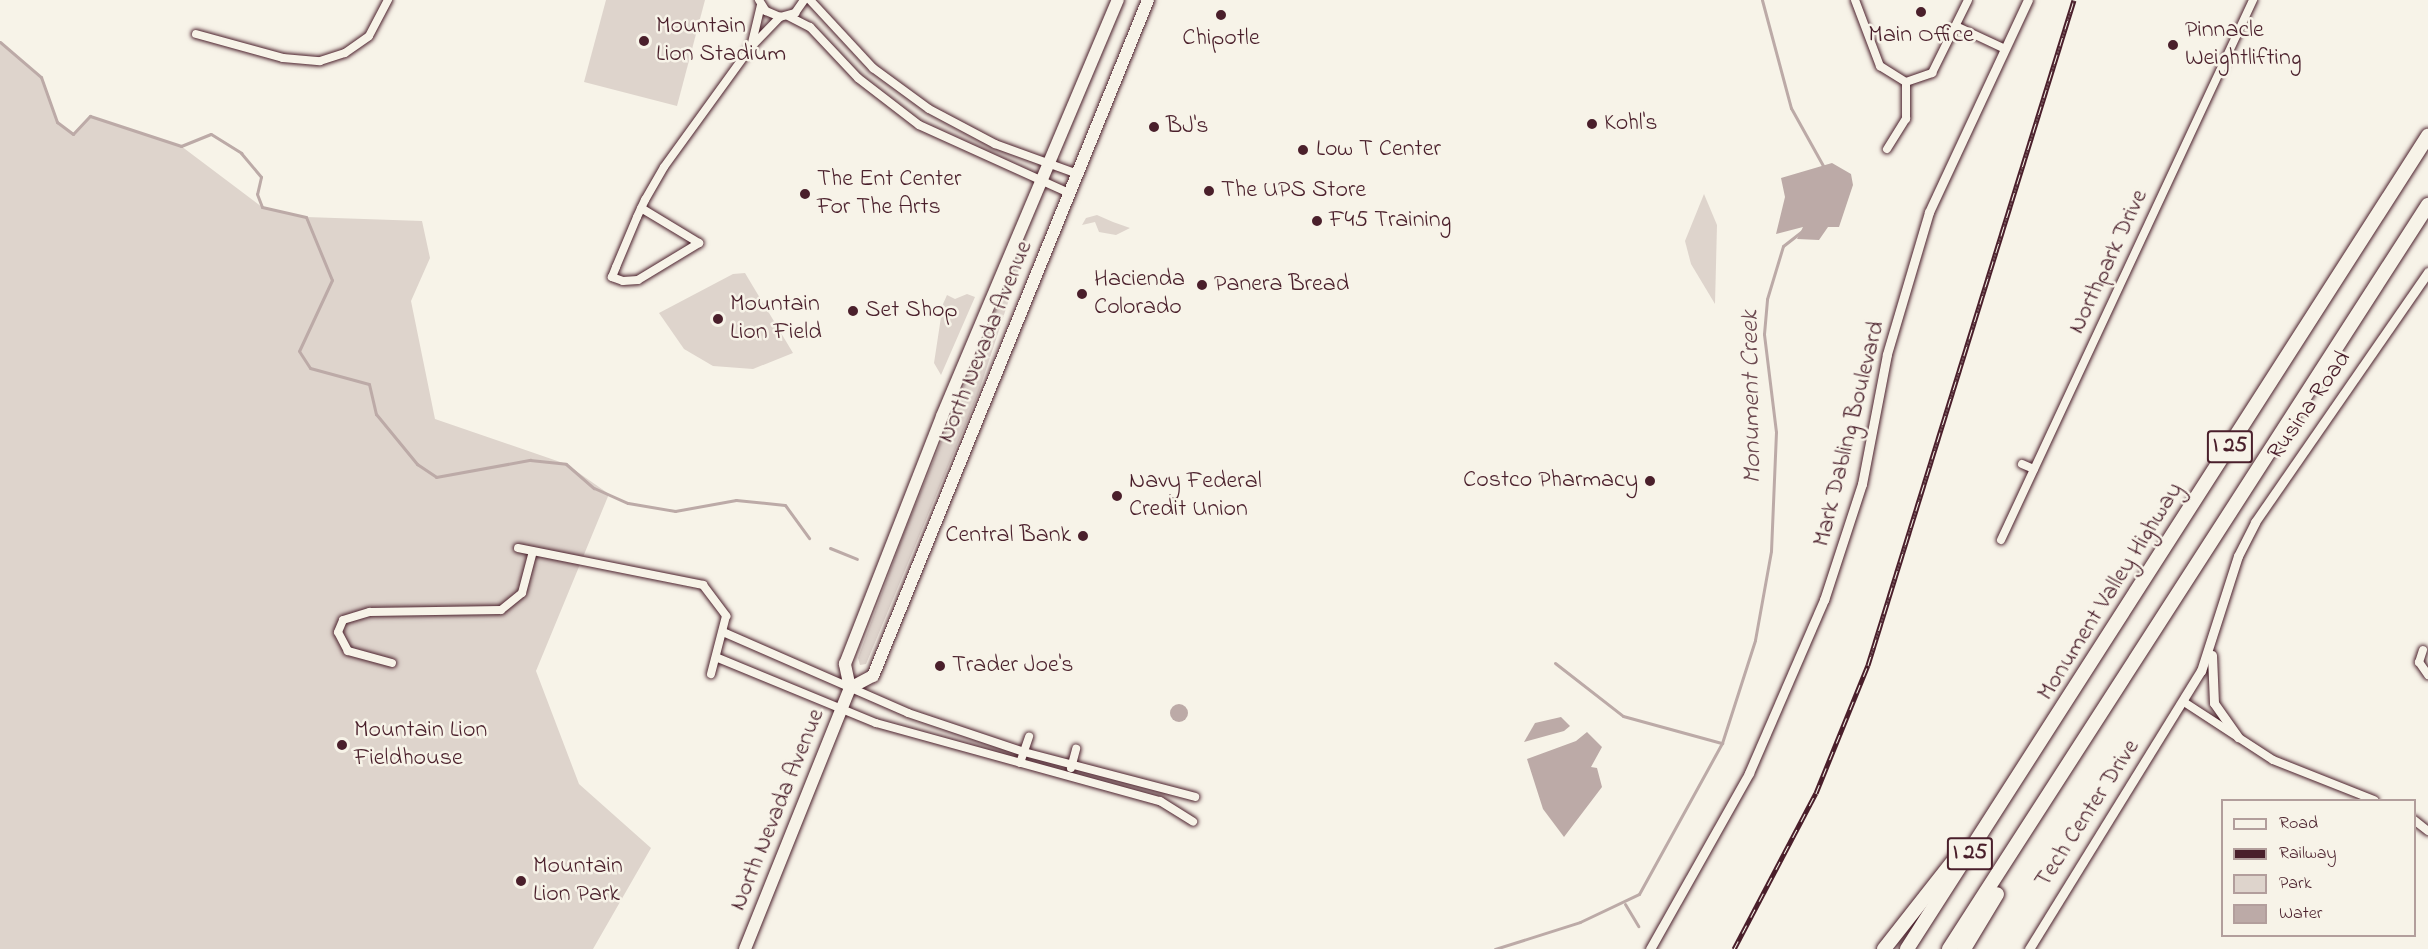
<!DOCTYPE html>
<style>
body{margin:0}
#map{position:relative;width:2428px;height:949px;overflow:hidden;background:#f7f3e8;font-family:"Indie Flower",sans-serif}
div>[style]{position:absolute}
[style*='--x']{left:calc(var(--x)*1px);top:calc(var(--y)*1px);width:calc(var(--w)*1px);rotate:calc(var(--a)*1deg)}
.green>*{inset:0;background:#ded4cc}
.water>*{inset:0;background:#bcaaa7}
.round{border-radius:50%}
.stream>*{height:3px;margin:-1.5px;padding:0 1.5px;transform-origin:1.5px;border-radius:1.5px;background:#bcaaa7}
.roads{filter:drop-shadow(0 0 2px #4a1f2b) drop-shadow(0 0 2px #4a1f2b)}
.minor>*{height:8px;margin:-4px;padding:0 4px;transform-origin:4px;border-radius:4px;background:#f7f3e8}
.tertiary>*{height:9px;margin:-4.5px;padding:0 4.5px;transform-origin:4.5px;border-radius:4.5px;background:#f7f3e8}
.primary>*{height:12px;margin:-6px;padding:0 6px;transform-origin:6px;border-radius:6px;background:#f7f3e8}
.motorway>*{height:14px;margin:-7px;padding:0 7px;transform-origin:7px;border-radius:7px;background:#f7f3e8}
.rail>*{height:5px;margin-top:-2.5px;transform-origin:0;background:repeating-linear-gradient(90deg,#f7f3e8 0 9px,#4a1f2b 0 18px);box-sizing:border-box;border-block:2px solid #4a1f2b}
.dots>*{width:16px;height:16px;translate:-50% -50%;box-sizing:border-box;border:3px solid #f7f3e8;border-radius:50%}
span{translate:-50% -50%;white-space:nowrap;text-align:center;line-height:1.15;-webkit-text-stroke:5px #f7f3e8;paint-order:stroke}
.shield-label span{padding:2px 4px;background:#f7f3e8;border:2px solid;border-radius:4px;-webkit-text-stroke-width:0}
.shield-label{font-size:22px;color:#4a1f2b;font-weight:700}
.poi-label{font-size:24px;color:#4a1f2b}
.left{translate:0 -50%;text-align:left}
.right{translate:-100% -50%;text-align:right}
.street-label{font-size:24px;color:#4a1f2b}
.water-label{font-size:26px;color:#6c4950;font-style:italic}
.legend{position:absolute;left:2221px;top:799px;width:195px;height:138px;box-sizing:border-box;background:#f7f3e8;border:2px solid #b29e9c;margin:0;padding:8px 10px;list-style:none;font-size:18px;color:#4a1f2b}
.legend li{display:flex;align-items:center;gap:12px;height:30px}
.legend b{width:30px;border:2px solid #b29e9c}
</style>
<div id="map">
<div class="green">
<i style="clip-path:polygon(606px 0,705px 0,677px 106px,584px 82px)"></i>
<i style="clip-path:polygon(0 42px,41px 77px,57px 122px,73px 133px,90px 116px,181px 146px,262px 207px,306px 217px,422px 221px,430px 258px,411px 301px,435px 419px,566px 464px,609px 494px,536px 671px,579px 784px,651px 848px,593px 949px,0 949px)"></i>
<i style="clip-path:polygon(1704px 194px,1717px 225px,1715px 304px,1691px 264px,1685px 241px)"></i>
<i style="clip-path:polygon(1097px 215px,1113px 222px,1130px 228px,1116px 235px,1099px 232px,1095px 222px,1082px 225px,1086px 218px)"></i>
<i style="clip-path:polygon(1015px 261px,1021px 263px,977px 397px,866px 664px,860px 665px,858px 658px,904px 533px)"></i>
<i style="clip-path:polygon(745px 273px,793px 353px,753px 369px,713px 366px,684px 349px,659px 313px,733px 274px)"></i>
<i style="clip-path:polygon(967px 294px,975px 297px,941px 375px,934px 363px,943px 304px,947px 295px,955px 299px)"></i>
</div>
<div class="water">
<i style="clip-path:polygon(1832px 163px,1851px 174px,1853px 185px,1839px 227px,1828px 227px,1819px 240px,1797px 239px,1803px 227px,1776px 234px,1785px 197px,1781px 178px)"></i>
<i class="round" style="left:1170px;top:704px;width:18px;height:18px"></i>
<i style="clip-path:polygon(1561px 717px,1570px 726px,1564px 731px,1524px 742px,1535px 723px)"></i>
<i style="clip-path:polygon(1587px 732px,1602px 747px,1591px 767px,1597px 768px,1602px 787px,1564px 837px,1543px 809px,1527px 759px,1576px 741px)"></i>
</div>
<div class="stream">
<i style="--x:1762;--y:0;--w:112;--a:75"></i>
<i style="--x:1791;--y:108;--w:70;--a:60.9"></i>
<i style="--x:0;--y:42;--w:54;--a:40.5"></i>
<i style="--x:41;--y:77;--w:48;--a:70.4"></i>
<i style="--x:57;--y:122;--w:20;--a:37"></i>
<i style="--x:73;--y:134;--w:25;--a:-47"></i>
<i style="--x:90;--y:116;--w:96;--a:18.2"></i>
<i style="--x:181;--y:146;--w:32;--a:-22"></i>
<i style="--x:211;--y:134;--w:36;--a:32"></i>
<i style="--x:241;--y:153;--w:31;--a:50"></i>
<i style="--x:261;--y:177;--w:17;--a:103"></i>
<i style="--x:257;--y:194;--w:14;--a:69"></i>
<i style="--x:262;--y:207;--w:45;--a:12.8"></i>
<i style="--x:306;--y:217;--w:68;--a:67.6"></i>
<i style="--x:332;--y:280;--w:78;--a:114.9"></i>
<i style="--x:299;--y:351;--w:20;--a:57"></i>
<i style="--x:310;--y:368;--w:61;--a:15.2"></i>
<i style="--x:369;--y:384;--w:31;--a:77"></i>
<i style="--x:376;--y:414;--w:65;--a:50.6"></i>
<i style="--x:417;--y:464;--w:23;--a:34"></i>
<i style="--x:436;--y:477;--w:96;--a:-10.3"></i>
<i style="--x:530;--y:460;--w:36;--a:6"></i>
<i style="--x:566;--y:464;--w:37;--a:41"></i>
<i style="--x:594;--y:488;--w:37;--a:24"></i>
<i style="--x:628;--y:503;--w:48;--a:9.7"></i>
<i style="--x:675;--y:511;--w:62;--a:-10.2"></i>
<i style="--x:736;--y:500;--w:49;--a:5.8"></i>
<i style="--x:785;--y:505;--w:41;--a:54"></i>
<i style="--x:830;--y:548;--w:29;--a:22"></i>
<i style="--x:1555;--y:663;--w:86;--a:37.9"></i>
<i style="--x:1623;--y:716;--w:103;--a:15.3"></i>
<i style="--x:1625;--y:904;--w:26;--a:59"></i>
<i style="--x:1495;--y:949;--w:89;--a:-17.6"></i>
<i style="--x:1580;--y:922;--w:65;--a:-25.4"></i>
<i style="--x:1639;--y:894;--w:172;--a:-61.2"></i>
<i style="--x:1722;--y:743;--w:108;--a:-72.2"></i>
<i style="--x:1755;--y:640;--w:90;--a:-79.8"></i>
<i style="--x:1771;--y:551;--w:119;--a:-87.6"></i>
<i style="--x:1776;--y:432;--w:99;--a:-97"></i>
<i style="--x:1764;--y:334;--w:35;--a:-85"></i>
<i style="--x:1767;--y:299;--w:55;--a:-73.2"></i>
<i style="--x:1783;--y:246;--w:24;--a:-38"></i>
</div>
<div class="roads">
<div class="minor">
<i style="--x:759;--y:0;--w:13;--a:58"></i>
<i style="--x:766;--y:11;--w:15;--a:23"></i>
<i style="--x:780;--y:17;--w:16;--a:-15"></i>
<i style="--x:795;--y:13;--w:16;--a:-55"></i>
<i style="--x:810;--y:0;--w:93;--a:47.2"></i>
<i style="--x:873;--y:68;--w:69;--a:36.2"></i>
<i style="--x:929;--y:109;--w:75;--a:27.9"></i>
<i style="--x:995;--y:144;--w:88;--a:19.9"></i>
<i style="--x:1855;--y:0;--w:71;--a:69.3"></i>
<i style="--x:1880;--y:66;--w:31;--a:32"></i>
<i style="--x:1906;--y:82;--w:28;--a:-19"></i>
<i style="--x:1932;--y:73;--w:81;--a:-63.7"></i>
<i style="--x:788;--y:16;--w:25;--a:27"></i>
<i style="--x:810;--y:27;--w:70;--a:46.7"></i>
<i style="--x:858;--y:78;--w:77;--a:37.6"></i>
<i style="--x:919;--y:125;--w:165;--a:24.4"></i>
<i style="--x:1956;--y:26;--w:54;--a:25.1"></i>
<i style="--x:196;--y:34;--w:90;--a:15.4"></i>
<i style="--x:283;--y:58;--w:37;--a:5"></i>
<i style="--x:320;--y:61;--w:26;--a:-18"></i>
<i style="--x:345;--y:53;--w:29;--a:-35"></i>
<i style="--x:369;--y:36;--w:41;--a:-62.2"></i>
<i style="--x:751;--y:47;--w:43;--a:-76.6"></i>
<i style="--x:1887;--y:149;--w:36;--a:-58"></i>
<i style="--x:1906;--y:119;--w:37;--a:-90"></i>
<i style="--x:641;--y:208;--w:68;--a:31.1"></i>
<i style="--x:699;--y:243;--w:71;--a:148.8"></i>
<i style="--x:638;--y:280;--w:15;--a:176"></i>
<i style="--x:623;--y:281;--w:12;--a:-160"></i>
<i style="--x:612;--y:277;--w:11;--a:-68"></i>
<i style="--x:616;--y:267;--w:54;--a:-67.2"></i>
<i style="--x:637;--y:217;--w:19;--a:-65"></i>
<i style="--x:645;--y:200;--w:38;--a:-60"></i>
<i style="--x:664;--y:167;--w:148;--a:-54.1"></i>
<i style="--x:751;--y:47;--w:42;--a:-46"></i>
<i style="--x:2022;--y:464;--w:13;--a:23"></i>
<i style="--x:2001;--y:540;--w:596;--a:-64.98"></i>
<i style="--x:518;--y:548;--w:189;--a:11.3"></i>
<i style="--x:703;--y:585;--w:39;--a:53"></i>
<i style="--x:726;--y:616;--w:60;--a:104.5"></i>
<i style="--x:723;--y:632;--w:202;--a:23.6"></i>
<i style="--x:908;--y:713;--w:122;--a:18.6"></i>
<i style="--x:1024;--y:752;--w:177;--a:14.7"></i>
<i style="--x:2423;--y:650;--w:13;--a:108"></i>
<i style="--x:2419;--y:662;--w:16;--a:55"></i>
<i style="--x:718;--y:658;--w:171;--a:22.4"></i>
<i style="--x:876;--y:723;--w:295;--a:15.4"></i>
<i style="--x:1160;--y:801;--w:39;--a:32"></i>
<i style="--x:392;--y:663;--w:46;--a:-164.7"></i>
<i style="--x:348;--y:651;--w:21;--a:-118"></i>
<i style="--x:338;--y:632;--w:13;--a:-67"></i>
<i style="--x:343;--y:620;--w:28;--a:-17"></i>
<i style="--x:370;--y:612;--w:131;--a:-0.9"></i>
<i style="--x:501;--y:610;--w:27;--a:-39"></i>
<i style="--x:522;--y:593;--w:43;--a:-75.3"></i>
<i style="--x:2184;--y:702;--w:106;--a:33.1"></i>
<i style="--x:2273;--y:760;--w:109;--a:21.6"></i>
<i style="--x:1020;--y:763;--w:28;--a:-71"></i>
<i style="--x:1071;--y:768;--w:20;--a:-75"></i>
<i style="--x:2414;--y:820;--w:18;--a:38"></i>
</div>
<div class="tertiary">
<i style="--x:2212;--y:655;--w:48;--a:87.6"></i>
<i style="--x:2214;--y:703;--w:42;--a:54.8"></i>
<i style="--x:1650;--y:949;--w:202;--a:-60.6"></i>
<i style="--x:1749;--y:773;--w:189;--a:-66.6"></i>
<i style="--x:1824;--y:600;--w:122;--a:-71.9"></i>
<i style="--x:1862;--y:484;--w:132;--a:-79.1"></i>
<i style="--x:1887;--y:354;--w:148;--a:-73.5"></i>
<i style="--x:1929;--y:212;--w:234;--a:-65"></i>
<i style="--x:2029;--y:949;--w:327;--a:-58.3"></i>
<i style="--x:2201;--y:671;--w:121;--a:-72.2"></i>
<i style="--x:2238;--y:556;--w:38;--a:-63"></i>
<i style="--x:2255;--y:522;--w:304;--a:-55.3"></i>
</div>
<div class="primary">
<i style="--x:850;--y:688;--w:26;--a:-28"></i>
<i style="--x:873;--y:676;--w:730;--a:-67.86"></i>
<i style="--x:745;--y:949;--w:281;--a:-68.1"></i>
<i style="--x:850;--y:688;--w:25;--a:-102"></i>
<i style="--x:845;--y:664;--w:266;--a:-68.6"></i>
<i style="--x:942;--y:416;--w:452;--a:-67.1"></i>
</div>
<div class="motorway">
<i style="--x:1884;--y:949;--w:126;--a:-51.8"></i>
<i style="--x:1907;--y:949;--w:966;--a:-57.35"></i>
<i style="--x:1949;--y:949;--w:885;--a:-57.23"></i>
<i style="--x:1964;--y:949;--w:64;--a:-59"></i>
</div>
</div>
<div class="rail">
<i style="--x:1734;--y:949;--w:176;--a:-62.3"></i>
<i style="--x:1816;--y:793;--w:138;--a:-67.9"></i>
<i style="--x:1868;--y:665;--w:696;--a:-72.79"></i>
</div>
<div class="dots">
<i style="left:1921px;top:12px;background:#4a1f2b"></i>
<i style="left:1221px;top:15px;background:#4a1f2b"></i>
<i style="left:644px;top:41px;background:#4a1f2b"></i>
<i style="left:2173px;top:45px;background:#4a1f2b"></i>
<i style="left:1592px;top:124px;background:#4a1f2b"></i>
<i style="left:1154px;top:127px;background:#4a1f2b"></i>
<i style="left:1303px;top:150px;background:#4a1f2b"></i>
<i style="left:1209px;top:191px;background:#4a1f2b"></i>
<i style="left:805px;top:194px;background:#4a1f2b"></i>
<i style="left:1317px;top:221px;background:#4a1f2b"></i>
<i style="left:1202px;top:285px;background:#4a1f2b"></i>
<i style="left:1082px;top:294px;background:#4a1f2b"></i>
<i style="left:853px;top:311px;background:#4a1f2b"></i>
<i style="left:718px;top:319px;background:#4a1f2b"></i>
<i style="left:1650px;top:481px;background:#4a1f2b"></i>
<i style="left:1117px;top:496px;background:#4a1f2b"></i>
<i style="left:1083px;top:536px;background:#4a1f2b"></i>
<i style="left:940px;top:666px;background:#4a1f2b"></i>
<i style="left:342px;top:745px;background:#4a1f2b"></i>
<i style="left:521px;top:881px;background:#4a1f2b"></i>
</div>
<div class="shield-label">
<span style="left:2230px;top:447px">I 25</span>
<span style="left:1970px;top:854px">I 25</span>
</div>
<div class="poi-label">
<span class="left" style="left:656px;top:41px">Mountain<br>Lion Stadium</span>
<span class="left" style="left:2185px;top:45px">Pinnacle<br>Weightlifting</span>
<span style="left:1921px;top:36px">Main Office</span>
<span style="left:1221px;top:39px">Chipotle</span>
<span class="left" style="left:1604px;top:124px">Kohl's</span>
<span class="left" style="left:1166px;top:127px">BJ's</span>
<span class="left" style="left:1316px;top:150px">Low T Center</span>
<span class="left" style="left:817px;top:194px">The Ent Center<br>For The Arts</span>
<span class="left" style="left:1221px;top:191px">The UPS Store</span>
<span class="left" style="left:1329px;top:221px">F45 Training</span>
<span class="left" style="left:1094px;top:294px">Hacienda<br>Colorado</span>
<span class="left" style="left:1214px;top:285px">Panera Bread</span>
<span class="left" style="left:730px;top:319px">Mountain<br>Lion Field</span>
<span class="left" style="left:865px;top:311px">Set Shop</span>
<span class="right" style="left:1638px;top:481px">Costco Pharmacy</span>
<span class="left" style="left:1129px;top:496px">Navy Federal<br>Credit Union</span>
<span class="right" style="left:1071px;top:536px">Central Bank</span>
<span class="left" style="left:952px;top:666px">Trader Joe's</span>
<span class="left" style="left:354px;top:745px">Mountain Lion<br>Fieldhouse</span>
<span class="left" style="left:533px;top:881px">Mountain<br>Lion Park</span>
</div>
<div class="street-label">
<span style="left:2109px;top:262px;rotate:-65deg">Northpark Drive</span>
<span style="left:986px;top:342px;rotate:-68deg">North Nevada Avenue</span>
<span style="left:2310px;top:406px;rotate:-55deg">Rusina Road</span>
<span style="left:1850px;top:434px;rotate:-76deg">Mark Dabling Boulevard</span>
<span style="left:2111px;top:592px;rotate:-58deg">Monument Valley Highway</span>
<span style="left:778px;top:810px;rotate:-68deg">North Nevada Avenue</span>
<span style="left:2088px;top:814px;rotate:-57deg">Tech Center Drive</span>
</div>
<div class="water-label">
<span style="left:1753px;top:397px;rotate:-91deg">Monument Creek</span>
</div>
<ul class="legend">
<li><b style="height:8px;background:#f7f3e8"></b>Road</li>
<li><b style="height:8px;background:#4a1f2b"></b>Railway</li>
<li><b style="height:16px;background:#ded4cc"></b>Park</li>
<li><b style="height:16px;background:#bcaaa7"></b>Water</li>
</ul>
</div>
